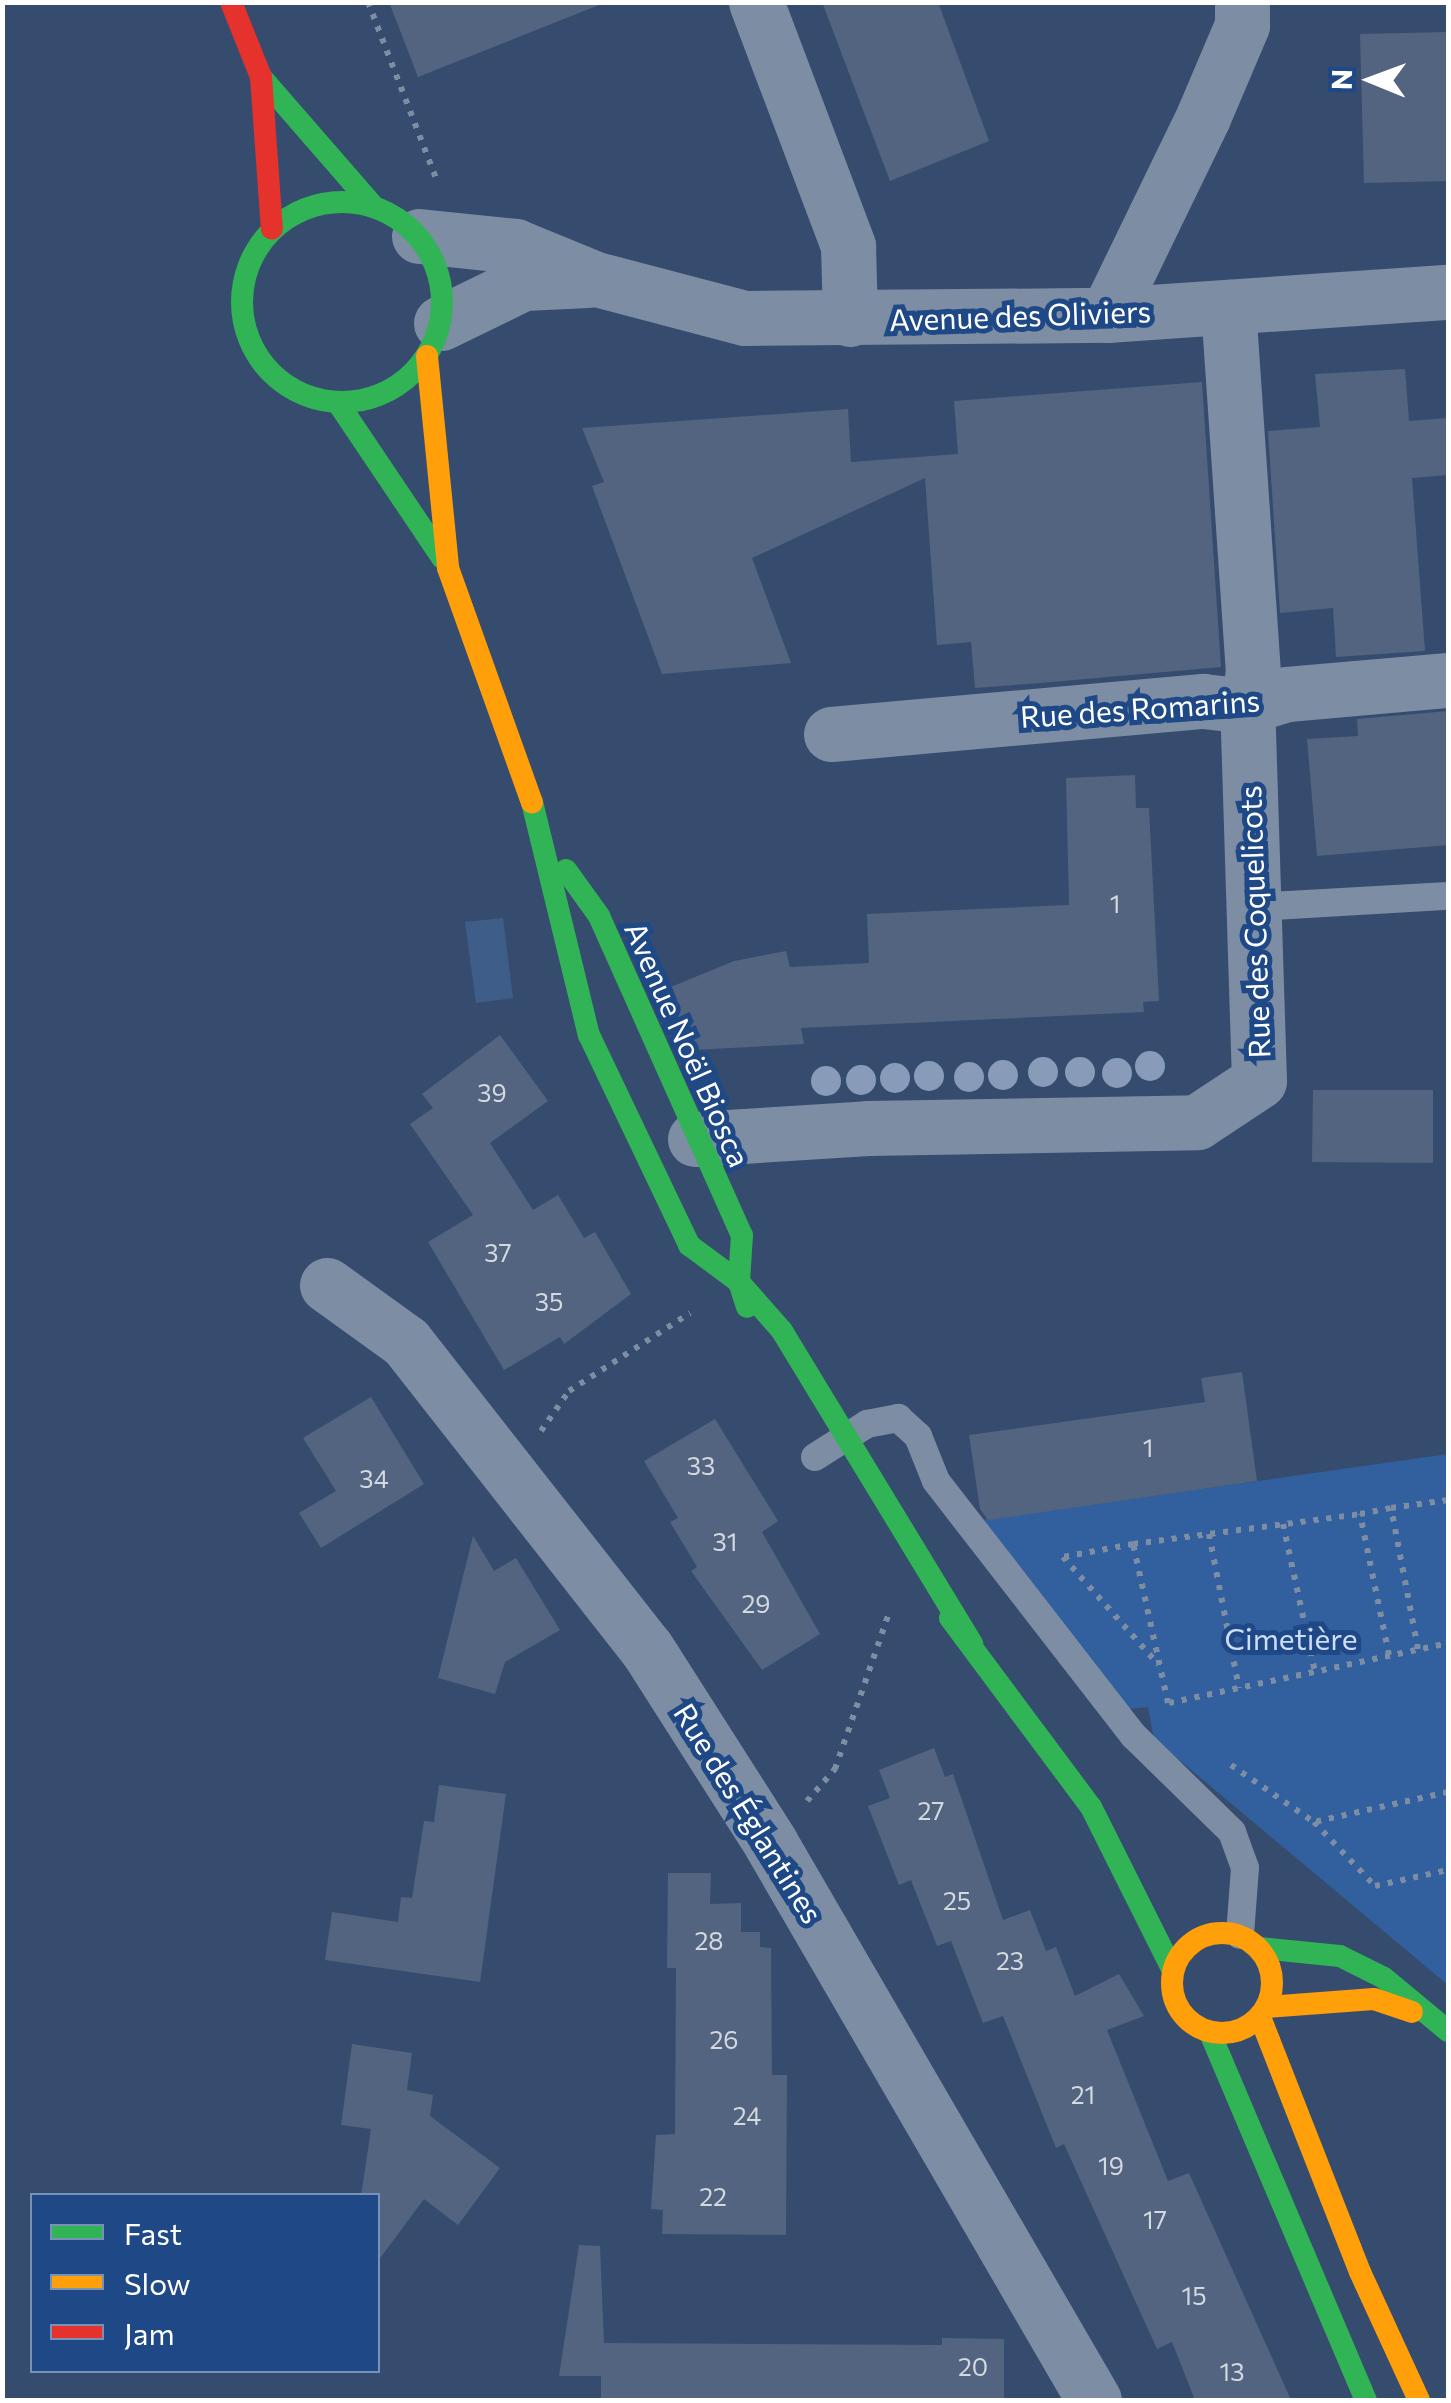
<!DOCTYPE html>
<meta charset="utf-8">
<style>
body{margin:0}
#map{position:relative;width:1451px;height:2403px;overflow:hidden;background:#364c6e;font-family:Commissioner,sans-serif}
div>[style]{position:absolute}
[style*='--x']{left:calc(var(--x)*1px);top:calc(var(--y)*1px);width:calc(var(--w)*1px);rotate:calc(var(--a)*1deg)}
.green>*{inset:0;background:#325f9d}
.water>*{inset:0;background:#3f5d89}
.building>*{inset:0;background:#52647f}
.path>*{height:6px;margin-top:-3px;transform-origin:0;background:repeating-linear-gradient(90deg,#7d8da4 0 5px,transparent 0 13px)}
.lane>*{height:28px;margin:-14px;padding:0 14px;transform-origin:14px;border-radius:14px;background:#7d8da4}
.street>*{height:55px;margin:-27.5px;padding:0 27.5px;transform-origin:27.5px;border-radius:27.5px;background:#7d8da4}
.fast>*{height:22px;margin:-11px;padding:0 11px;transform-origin:11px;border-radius:11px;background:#30b455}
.fast>.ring{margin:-11px;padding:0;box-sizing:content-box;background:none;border:22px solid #30b455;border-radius:50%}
.slow>*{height:22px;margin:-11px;padding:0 11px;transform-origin:11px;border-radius:11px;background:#ff9f0a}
.slow>.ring{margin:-11px;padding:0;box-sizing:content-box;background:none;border:22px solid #ff9f0a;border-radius:50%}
.jam>*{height:22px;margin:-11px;padding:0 11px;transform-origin:11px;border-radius:11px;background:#e5322d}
.trees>*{width:30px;height:30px;margin:-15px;border-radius:50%;background:#889cba}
span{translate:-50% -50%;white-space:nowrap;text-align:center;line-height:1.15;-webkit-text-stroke:10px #1e4886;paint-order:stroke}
.number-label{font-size:25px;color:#d4d8df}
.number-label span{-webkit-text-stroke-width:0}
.street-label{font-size:30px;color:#fff}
.park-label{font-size:30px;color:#ccdef8}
.frame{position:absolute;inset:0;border:5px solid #fff;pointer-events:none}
.legend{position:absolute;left:30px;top:2193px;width:350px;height:180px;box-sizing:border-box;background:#1e4886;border:2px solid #7891b6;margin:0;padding:12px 18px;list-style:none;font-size:30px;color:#fff}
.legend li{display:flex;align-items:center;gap:20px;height:50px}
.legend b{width:50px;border:2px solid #7891b6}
.north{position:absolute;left:1321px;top:30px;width:100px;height:100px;-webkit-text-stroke:8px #1e4886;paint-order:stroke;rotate:271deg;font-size:28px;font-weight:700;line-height:40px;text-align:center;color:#fff}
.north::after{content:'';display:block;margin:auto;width:35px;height:45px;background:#fff;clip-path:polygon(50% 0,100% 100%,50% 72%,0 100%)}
</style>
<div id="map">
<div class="green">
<i style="clip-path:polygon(1448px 1454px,1448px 1985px,1154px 1739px,1148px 1707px,1129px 1709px,982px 1520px)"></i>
</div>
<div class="water">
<i style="clip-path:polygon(503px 918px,513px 998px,476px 1003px,465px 922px)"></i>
</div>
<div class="building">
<i style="clip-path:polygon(389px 2px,599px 2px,599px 5px,418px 77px)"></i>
<i style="clip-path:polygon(822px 2px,938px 2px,989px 141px,890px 181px)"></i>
<i style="clip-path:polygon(1448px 32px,1448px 181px,1364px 183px,1360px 34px)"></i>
<i style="clip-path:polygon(1405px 369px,1409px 421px,1448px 418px,1448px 475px,1412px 478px,1425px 651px,1336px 657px,1333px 608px,1280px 613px,1268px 431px,1320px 427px,1315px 374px)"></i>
<i style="clip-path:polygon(1202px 382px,1221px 667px,1040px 683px,975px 688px,971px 642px,937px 645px,925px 478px,752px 558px,791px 663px,662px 674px,592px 486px,604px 482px,582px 428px,848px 409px,851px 462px,958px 454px,954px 401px)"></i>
<i style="clip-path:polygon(1448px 711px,1448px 845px,1317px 856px,1307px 739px,1358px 736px,1357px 719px)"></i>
<i style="clip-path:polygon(1135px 775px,1136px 808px,1149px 808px,1159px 1001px,1143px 1002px,1144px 1012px,801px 1028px,804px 1044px,693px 1050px,666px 989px,734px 961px,786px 951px,790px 967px,869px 963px,867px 914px,1069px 905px,1066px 778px)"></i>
<i style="clip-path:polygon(500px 1035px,548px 1101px,490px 1143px,533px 1210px,558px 1195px,584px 1238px,595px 1232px,631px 1294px,564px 1344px,560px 1337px,504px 1370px,428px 1242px,473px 1215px,410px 1124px,433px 1108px,422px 1094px)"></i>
<i style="clip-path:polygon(1313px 1090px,1433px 1090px,1433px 1163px,1312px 1162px)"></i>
<i style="clip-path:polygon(1242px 1372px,1257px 1481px,988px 1520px,980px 1509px,969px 1435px,1205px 1402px,1201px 1378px)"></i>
<i style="clip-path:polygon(371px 1397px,424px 1484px,321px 1548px,299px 1513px,336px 1491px,303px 1438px)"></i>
<i style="clip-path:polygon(715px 1419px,778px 1521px,762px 1532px,820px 1634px,762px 1670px,691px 1571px,697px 1567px,670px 1522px,678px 1518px,644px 1461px)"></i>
<i style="clip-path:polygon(473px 1536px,494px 1571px,516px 1558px,560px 1630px,505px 1662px,495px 1694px,438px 1678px)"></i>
<i style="clip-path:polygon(934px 1748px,945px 1777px,953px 1774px,1003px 1920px,1030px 1910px,1046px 1951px,1056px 1947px,1075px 1996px,1119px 1974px,1144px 2016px,1107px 2030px,1168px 2181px,1189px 2173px,1291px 2400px,1195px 2400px,1172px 2342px,1157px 2349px,1064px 2144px,1056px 2148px,1003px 2016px,983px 2023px,951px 1941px,937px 1946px,911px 1880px,899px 1885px,868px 1806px,890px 1798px,879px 1770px)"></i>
<i style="clip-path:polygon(439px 1785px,506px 1794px,480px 1982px,325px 1960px,332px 1912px,398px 1922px,401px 1897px,412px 1898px,424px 1821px,434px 1822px)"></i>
<i style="clip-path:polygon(668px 1873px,711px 1873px,710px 1904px,741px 1903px,741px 1932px,760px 1932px,760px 1947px,771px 1948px,772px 2075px,787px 2075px,786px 2235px,662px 2234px,663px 2210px,651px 2209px,656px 2135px,675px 2134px,676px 1968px,667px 1968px)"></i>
<i style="clip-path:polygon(352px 2044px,412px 2053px,407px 2090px,433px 2095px,430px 2116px,500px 2168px,458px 2225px,424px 2199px,378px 2261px,378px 2196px,361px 2196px,371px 2129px,341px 2125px)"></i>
<i style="clip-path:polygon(579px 2245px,600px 2246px,604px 2343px,942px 2345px,942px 2338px,1004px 2339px,1004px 2400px,601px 2400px,601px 2376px,559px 2376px)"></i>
</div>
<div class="path">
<i style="--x:368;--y:2;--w:194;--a:68.9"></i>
<i style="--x:541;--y:1431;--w:49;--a:-55"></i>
<i style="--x:569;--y:1391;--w:144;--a:-32.8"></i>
<i style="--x:1283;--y:1524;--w:151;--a:77.8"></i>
<i style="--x:1209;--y:1534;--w:157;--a:79"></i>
<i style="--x:1133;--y:1544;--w:71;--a:169.5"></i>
<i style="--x:1063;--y:1557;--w:144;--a:48.4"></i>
<i style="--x:1418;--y:1649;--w:144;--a:-100.8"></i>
<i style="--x:1391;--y:1508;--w:58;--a:-8"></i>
<i style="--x:1389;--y:1655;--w:144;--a:-101.6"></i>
<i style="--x:1360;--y:1514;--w:32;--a:-11"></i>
<i style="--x:1168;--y:1703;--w:163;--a:-102.4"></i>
<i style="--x:1133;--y:1544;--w:229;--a:-7.5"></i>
<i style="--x:1169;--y:1703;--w:285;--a:-12.1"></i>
<i style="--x:1231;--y:1765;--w:101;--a:34.5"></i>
<i style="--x:1448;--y:1792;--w:137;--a:167.4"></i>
<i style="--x:1314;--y:1822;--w:88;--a:46.4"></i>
<i style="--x:1375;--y:1886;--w:75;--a:-12.4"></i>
<i style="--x:807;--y:1801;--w:43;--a:-48.8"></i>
<i style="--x:835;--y:1769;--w:165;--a:-70.9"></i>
</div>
<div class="lane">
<i style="--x:1255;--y:907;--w:193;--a:-3.3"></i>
<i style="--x:815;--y:1457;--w:62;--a:-32.4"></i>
<i style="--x:867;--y:1424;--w:32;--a:-11"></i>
<i style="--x:898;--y:1418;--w:27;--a:42"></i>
<i style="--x:918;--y:1436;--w:48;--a:68.2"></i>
<i style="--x:936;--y:1481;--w:323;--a:52.2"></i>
<i style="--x:1134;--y:1736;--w:137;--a:44.4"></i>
<i style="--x:1232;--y:1832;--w:38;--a:70"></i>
<i style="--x:1245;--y:1868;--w:67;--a:94.3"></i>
</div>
<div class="street">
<i style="--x:756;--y:2;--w:261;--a:69.3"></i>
<i style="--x:848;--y:246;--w:73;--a:88.4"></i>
<i style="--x:419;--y:236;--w:97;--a:5.9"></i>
<i style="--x:515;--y:246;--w:87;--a:22.2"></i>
<i style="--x:596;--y:279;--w:154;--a:14.7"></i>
<i style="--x:745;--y:318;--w:362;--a:-0.5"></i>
<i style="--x:1107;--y:315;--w:342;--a:-3.9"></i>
<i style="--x:1107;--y:315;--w:220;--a:-64.1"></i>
<i style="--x:1203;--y:117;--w:100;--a:-67"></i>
<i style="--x:1242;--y:25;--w:23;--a:-90"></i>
<i style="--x:441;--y:323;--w:91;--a:-26"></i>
<i style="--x:523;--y:283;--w:65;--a:-2.6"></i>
<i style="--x:831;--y:734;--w:373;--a:-5.1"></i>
<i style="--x:1203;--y:701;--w:44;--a:6.5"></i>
<i style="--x:1247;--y:706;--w:42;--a:-16.7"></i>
<i style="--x:1287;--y:694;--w:162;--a:-5"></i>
<i style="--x:695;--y:1139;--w:173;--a:-3.6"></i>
<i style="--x:868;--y:1128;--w:329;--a:-1"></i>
<i style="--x:1197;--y:1122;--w:74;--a:-33.5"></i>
<i style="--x:1259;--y:1081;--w:375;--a:-91.8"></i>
<i style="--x:1247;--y:706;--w:34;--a:-80"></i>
<i style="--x:1253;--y:673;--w:367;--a:-93.9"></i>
<i style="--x:327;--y:1285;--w:97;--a:35.8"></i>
<i style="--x:406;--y:1342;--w:390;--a:51.9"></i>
<i style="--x:647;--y:1649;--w:231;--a:57.5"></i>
<i style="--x:771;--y:1844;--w:643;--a:59.85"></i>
</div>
<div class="fast">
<i style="--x:261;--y:77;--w:171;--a:49"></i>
<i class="ring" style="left:242px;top:202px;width:178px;height:178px"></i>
<i style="--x:338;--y:403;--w:187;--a:56.1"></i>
<i style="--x:532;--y:802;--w:240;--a:76.3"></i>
<i style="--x:589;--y:1035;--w:233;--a:64.5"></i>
<i style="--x:689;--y:1245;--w:62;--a:36.5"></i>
<i style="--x:739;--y:1282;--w:65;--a:48.7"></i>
<i style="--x:782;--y:1331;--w:366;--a:58.7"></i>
<i style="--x:566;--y:870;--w:57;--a:54.3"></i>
<i style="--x:599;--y:916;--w:350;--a:65.9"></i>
<i style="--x:742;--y:1235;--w:47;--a:93.7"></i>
<i style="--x:739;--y:1282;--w:26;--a:72"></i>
<i style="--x:950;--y:1618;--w:236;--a:53.3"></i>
<i style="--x:1091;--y:1807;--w:181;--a:63.4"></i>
<i style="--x:1260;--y:1948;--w:80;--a:5.7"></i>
<i style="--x:1340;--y:1956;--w:49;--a:26.6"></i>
<i style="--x:1384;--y:1978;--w:83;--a:39.6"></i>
<i style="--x:1210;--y:2033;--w:399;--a:67"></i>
</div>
<div class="slow">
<i style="--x:427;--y:356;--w:213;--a:84.3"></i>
<i style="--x:448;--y:568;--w:249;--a:70.3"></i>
<i class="ring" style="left:1172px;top:1933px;width:78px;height:78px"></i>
<i style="--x:1267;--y:2007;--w:107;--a:-4.3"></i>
<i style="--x:1374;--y:1999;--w:40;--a:18.9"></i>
<i style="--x:1260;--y:2017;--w:274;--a:68.6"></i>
<i style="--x:1360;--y:2272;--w:141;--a:65.3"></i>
</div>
<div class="jam">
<i style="--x:231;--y:2;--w:81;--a:68.2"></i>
<i style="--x:261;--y:77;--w:152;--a:85.9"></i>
</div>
<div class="trees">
<i style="left:1150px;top:1066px"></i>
<i style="left:1043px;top:1072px"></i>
<i style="left:1080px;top:1072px"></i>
<i style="left:1117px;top:1073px"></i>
<i style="left:1003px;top:1075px"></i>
<i style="left:929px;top:1076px"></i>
<i style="left:969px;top:1077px"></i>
<i style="left:895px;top:1078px"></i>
<i style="left:861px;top:1080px"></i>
<i style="left:826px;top:1081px"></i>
</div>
<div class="number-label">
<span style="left:1115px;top:903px">1</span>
<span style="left:492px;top:1092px">39</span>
<span style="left:498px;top:1252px">37</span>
<span style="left:549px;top:1301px">35</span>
<span style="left:1148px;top:1447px">1</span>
<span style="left:701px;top:1465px">33</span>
<span style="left:374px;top:1478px">34</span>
<span style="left:725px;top:1541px">31</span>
<span style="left:756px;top:1603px">29</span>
<span style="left:931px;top:1810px">27</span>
<span style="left:957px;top:1900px">25</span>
<span style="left:709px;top:1940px">28</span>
<span style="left:1010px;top:1960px">23</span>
<span style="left:724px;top:2039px">26</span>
<span style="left:1083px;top:2094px">21</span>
<span style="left:747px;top:2115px">24</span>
<span style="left:1111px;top:2165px">19</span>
<span style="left:713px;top:2196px">22</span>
<span style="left:1155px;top:2219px">17</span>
<span style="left:1194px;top:2295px">15</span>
<span style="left:973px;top:2366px">20</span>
<span style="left:1232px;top:2371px">13</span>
</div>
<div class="street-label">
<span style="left:1020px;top:315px;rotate:-2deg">Avenue des Oliviers</span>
<span style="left:1140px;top:708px;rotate:-4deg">Rue des Romarins</span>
<span style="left:1254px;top:922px;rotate:-92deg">Rue des Coquelicots</span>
<span style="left:688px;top:1044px;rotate:66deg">Avenue Noël Biosca</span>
<span style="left:749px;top:1813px;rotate:58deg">Rue des Églantines</span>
</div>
<div class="park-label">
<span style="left:1291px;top:1638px">Cimetière</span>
</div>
<div class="frame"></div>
<ul class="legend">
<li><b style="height:12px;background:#30b455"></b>Fast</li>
<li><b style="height:12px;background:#ff9f0a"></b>Slow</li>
<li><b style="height:12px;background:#e5322d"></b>Jam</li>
</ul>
<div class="north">N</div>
</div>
